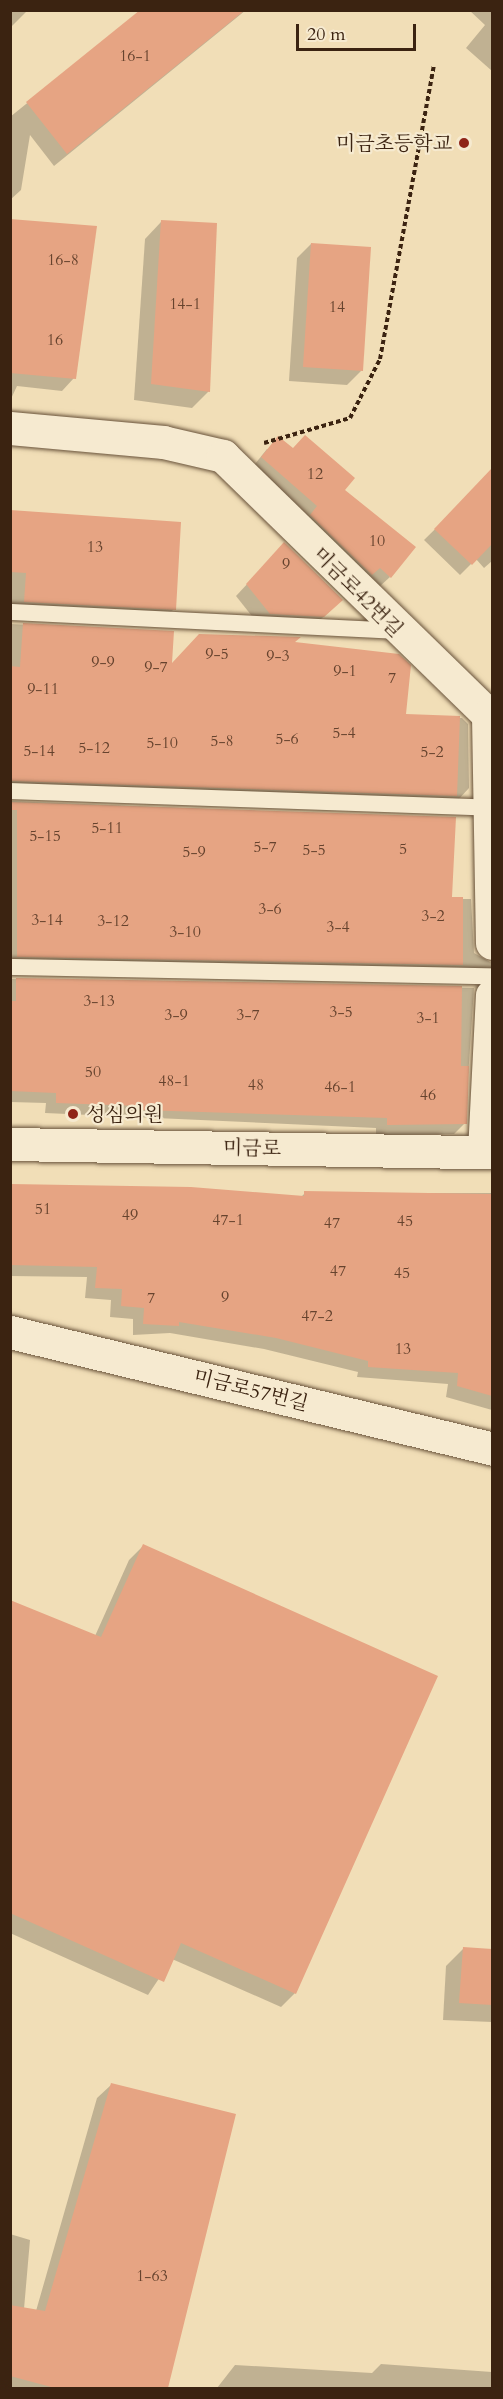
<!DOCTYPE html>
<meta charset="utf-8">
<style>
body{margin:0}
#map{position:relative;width:503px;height:2399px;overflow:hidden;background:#f1deb7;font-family:Cardo,"Noto Serif KR",serif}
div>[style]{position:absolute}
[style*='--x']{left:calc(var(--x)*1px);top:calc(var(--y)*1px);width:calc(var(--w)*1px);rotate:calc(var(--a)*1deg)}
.shadow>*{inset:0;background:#0003}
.building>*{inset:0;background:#e6a483}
.path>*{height:4px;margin-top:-2px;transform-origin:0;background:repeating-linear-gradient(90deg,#3b2311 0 4.5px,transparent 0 7.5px)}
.roads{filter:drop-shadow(0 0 2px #68523a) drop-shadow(0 0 2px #68523a)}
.service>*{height:16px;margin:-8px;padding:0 8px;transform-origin:8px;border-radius:8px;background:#f6ead0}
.minor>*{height:33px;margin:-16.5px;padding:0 16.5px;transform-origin:16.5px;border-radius:16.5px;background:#f6ead0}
.tertiary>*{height:33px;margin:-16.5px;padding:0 16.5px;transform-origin:16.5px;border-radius:16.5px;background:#f6ead0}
.dots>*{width:16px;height:16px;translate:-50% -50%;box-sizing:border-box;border:3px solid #f6ead0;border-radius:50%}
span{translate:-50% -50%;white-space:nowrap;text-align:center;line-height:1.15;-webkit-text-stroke:4.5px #f6ead0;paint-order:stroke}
.number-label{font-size:16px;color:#66432e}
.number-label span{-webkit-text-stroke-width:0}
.poi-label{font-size:20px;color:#3b2311}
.right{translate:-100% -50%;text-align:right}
.left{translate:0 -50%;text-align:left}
.street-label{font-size:20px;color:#3b2311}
.frame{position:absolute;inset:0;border:12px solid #3b2311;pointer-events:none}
.scale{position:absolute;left:296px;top:24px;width:120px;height:27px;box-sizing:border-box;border:3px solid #3b2311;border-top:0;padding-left:8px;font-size:18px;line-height:21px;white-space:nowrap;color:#3b2311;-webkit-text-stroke:4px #f6ead0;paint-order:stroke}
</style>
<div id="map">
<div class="shadow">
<i style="clip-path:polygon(10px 10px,28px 10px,10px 28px)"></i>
<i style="clip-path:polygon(142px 10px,246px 10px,54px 166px,30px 135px,21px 190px,10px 200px,10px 117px)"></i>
<i style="clip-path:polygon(469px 10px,492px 10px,492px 71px,466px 48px,485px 25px)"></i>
<i style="clip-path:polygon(10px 220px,74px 378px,62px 391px,17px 386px,10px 401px)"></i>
<i style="clip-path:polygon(161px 222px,209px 391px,192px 408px,134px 400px,145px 239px)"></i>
<i style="clip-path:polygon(311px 244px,361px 371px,347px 385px,289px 381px,297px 258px)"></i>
<i style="clip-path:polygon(267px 449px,343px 490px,390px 577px,379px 587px,251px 469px)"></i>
<i style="clip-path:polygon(492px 473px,492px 561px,484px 568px,476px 559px,460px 575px,424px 540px)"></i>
<i style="clip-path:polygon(10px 512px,174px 609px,163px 620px,10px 613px)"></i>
<i style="clip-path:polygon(274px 555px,331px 610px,312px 627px,259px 625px,236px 596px)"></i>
<i style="clip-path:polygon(10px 624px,173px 632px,171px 666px,292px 643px,404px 716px,462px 718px,468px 724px,469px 788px,458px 800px,10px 791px)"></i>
<i style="clip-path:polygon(10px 801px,454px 819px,450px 899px,471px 899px,474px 953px,492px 963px,492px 988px,490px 981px,10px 967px)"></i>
<i style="clip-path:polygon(10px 979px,474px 988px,465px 1123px,454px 1134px,376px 1135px,376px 1128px,45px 1113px,46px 1103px,10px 1102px)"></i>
<i style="clip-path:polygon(10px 1185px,300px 1198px,305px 1193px,492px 1193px,492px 1410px,446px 1397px,448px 1384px,357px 1377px,358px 1372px,264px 1349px,170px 1333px,133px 1335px,133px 1319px,110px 1317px,111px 1300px,85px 1298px,87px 1277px,10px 1276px)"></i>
<i style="clip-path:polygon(143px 1546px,295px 1993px,281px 2007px,172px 1959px,148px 1995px,10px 1933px,10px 1892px,95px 1636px,129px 1560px)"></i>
<i style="clip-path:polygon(463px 1949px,492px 1950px,492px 2022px,443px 2020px,446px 1966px)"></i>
<i style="clip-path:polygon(111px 2085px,234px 2116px,166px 2388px,10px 2388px,10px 2234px,30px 2240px,24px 2309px,36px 2311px,97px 2098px)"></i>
<i style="clip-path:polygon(381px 2364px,492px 2372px,492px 2388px,217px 2388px,235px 2365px,372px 2373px)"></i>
</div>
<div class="building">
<i style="clip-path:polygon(140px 10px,245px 10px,67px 154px,26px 102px)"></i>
<i style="clip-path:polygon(10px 219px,97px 226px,76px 379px,10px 373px)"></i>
<i style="clip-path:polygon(161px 220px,217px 223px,210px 392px,151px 384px)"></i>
<i style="clip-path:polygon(311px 243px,371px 247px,363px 371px,303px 367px)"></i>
<i style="clip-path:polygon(305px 435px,355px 478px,345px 490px,416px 547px,391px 578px,380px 568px,372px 575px,310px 515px,317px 506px,261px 457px,278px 436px,293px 448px)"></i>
<i style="clip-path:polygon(492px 468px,492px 544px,472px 565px,434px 529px)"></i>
<i style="clip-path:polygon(10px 510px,181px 522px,176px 610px,24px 602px,26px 573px,10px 572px)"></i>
<i style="clip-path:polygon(284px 542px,343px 600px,324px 617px,270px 614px,246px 584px)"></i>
<i style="clip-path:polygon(23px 623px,174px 631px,172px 663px,199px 634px,301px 637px,295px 642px,399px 654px,411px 665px,406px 714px,460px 716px,457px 796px,10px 781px,10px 666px,20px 667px)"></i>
<i style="clip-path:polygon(10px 802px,456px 817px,452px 897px,463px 897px,463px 965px,17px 957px,17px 810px,10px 810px)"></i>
<i style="clip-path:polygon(16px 978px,462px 986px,461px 1066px,469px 1066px,467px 1124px,387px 1125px,387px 1118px,140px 1110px,140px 1106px,56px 1103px,56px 1093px,10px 1091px,10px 1001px,16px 1001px)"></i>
<i style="clip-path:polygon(10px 1184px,191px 1187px,304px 1196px,304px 1191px,492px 1194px,492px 1396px,457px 1386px,458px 1373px,368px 1367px,368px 1361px,276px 1338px,179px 1322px,179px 1326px,143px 1324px,144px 1308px,121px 1306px,122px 1289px,95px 1288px,97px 1267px,10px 1265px)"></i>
<i style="clip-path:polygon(143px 1544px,438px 1676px,296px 1994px,181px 1943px,164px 1982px,10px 1913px,10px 1600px,101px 1637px)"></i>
<i style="clip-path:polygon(463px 1947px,492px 1949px,492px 2005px,459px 2003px)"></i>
<i style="clip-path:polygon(111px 2083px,236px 2114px,168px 2388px,55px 2388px,10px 2376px,10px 2305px,45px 2311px)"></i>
</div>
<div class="path">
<i style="--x:264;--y:443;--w:90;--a:-16.2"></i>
<i style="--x:350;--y:418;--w:66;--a:-63"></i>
<i style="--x:380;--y:359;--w:298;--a:-79.6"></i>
</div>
<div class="roads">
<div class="service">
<i style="--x:10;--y:612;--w:387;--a:2.8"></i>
<i style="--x:10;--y:791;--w:482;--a:2"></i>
<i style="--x:10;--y:967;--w:482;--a:1.1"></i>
</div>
<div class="minor">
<i style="--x:10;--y:428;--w:154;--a:5.2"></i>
<i style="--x:163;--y:442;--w:62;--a:13.1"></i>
<i style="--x:223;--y:456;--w:371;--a:44.3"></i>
<i style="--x:488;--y:715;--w:228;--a:89"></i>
<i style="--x:484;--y:1152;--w:157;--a:-87.1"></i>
<i style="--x:10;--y:1332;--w:496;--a:13.6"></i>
</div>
<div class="tertiary">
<i style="--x:10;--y:1144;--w:482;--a:1"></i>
</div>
</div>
<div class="dots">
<i style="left:464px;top:143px;background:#8f2418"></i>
<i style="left:73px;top:1114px;background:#8f2418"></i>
</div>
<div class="number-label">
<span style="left:135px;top:56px">16-1</span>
<span style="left:63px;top:260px">16-8</span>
<span style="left:185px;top:304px">14-1</span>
<span style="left:337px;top:307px">14</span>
<span style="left:55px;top:340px">16</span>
<span style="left:315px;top:474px">12</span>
<span style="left:377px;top:541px">10</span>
<span style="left:95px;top:547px">13</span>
<span style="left:286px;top:564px">9</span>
<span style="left:217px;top:654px">9-5</span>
<span style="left:278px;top:656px">9-3</span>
<span style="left:103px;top:662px">9-9</span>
<span style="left:156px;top:667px">9-7</span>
<span style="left:345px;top:671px">9-1</span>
<span style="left:392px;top:678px">7</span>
<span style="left:43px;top:689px">9-11</span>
<span style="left:344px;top:733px">5-4</span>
<span style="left:287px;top:739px">5-6</span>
<span style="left:222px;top:741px">5-8</span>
<span style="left:162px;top:743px">5-10</span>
<span style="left:94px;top:748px">5-12</span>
<span style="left:39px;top:751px">5-14</span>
<span style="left:432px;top:752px">5-2</span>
<span style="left:107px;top:828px">5-11</span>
<span style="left:45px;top:836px">5-15</span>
<span style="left:265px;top:847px">5-7</span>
<span style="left:403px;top:849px">5</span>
<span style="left:314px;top:850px">5-5</span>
<span style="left:194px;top:852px">5-9</span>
<span style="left:270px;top:909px">3-6</span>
<span style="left:433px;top:916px">3-2</span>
<span style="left:47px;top:920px">3-14</span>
<span style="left:113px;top:921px">3-12</span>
<span style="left:338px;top:927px">3-4</span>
<span style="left:185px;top:932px">3-10</span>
<span style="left:99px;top:1001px">3-13</span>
<span style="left:341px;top:1012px">3-5</span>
<span style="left:176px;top:1015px">3-9</span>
<span style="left:248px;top:1015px">3-7</span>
<span style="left:428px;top:1018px">3-1</span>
<span style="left:93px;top:1072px">50</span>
<span style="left:174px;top:1081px">48-1</span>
<span style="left:256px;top:1085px">48</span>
<span style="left:340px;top:1087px">46-1</span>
<span style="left:428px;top:1095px">46</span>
<span style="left:43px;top:1209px">51</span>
<span style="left:130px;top:1215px">49</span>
<span style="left:228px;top:1220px">47-1</span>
<span style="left:405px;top:1221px">45</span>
<span style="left:332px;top:1223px">47</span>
<span style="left:338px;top:1271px">47</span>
<span style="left:402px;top:1273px">45</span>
<span style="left:225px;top:1297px">9</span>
<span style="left:151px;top:1298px">7</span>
<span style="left:317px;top:1316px">47-2</span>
<span style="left:403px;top:1349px">13</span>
<span style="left:152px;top:2276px">1-63</span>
</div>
<div class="poi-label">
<span class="right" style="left:452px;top:143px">미금초등학교</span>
<span class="left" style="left:86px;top:1114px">성심의원</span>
</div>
<div class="street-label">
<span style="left:358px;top:592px;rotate:45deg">미금로42번길</span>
<span style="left:252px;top:1148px;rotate:1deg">미금로</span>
<span style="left:251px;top:1390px;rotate:14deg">미금로57번길</span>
</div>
<div class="frame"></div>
<div class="scale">20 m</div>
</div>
